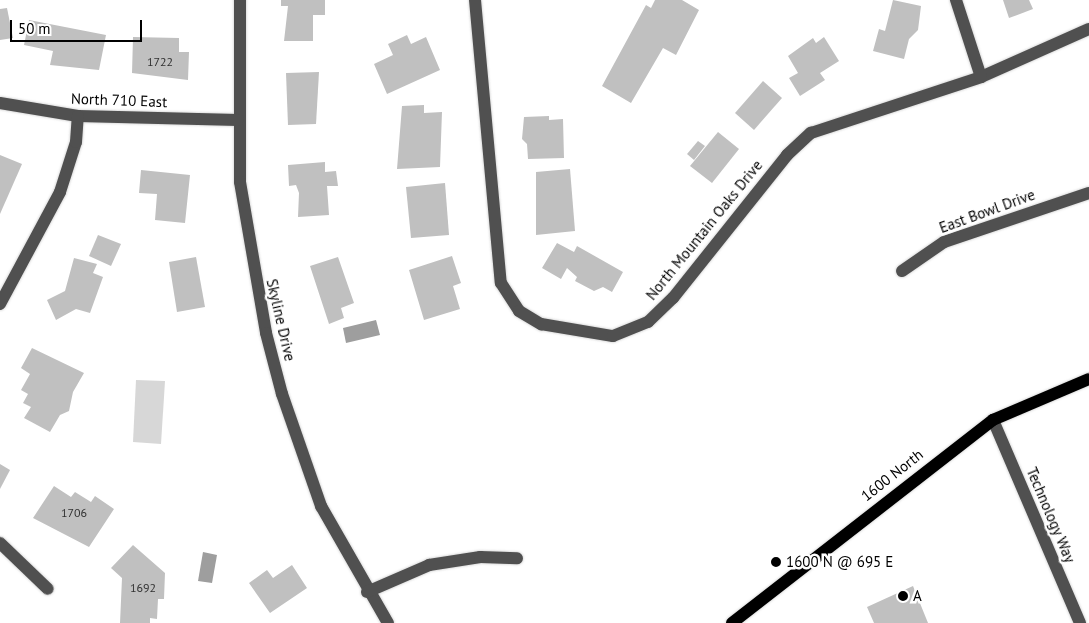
<!DOCTYPE html>
<style>
body{margin:0}
#map{position:relative;width:1089px;height:623px;overflow:hidden;background:#fff;font-family:"PT Sans",sans-serif}
div>[style]{position:absolute}
[style*='--x']{left:calc(var(--x)*1px);top:calc(var(--y)*1px);width:calc(var(--w)*1px);rotate:calc(var(--a)*1deg)}
.green>*{inset:0;background:#d7d7d7}
.water>*{inset:0;background:#9e9e9e}
.building>*{inset:0;background:#c0c0c0}
.roads{filter:drop-shadow(0 0 1px #dbdbdb) drop-shadow(0 0 1px #dbdbdb)}
.minor>*{height:12px;margin:-6px;padding:0 6px;transform-origin:6px;border-radius:6px;background:#505050}
.major>*{height:12px;margin:-6px;padding:0 6px;transform-origin:6px;border-radius:6px;background:#000}
.dots>*{width:14px;height:14px;translate:-50% -50%;box-sizing:border-box;border:2px solid #fff;border-radius:50%}
span{translate:-50% -50%;white-space:nowrap;text-align:center;line-height:1.15;-webkit-text-stroke:5px #fff;paint-order:stroke}
.number-label{font-size:12px;color:#303030}
.number-label span{-webkit-text-stroke-width:0}
.street-label{font-size:15px;color:#000}
.poi-label{font-size:15px;color:#000}
.left{translate:0 -50%;text-align:left}
.scale{position:absolute;left:10px;top:20px;width:132px;height:22px;box-sizing:border-box;border:2px solid #000;border-top:0;padding-left:6px;font-size:15px;line-height:18px;white-space:nowrap;color:#000;-webkit-text-stroke:4px #fff;paint-order:stroke}
</style>
<div id="map">
<div class="green">
<i style="clip-path:polygon(136px 380px,165px 381px,161px 444px,133px 442px)"></i>
</div>
<div class="water">
<i style="clip-path:polygon(376px 320px,380px 335px,346px 343px,343px 328px)"></i>
<i style="clip-path:polygon(203px 552px,217px 555px,212px 583px,198px 581px)"></i>
</div>
<div class="building">
<i style="clip-path:polygon(281px 0,325px 0,325px 15px,313px 15px,313px 41px,284px 41px,288px 6px,281px 6px)"></i>
<i style="clip-path:polygon(655px 0,682px 0,699px 10px,676px 55px,663px 48px,631px 103px,602px 86px,646px 5px,651px 8px)"></i>
<i style="clip-path:polygon(893px 0,921px 6px,918px 30px,909px 39px,904px 59px,873px 51px,879px 29px,885px 31px)"></i>
<i style="clip-path:polygon(1003px 0,1029px 0,1033px 9px,1009px 18px)"></i>
<i style="clip-path:polygon(7px 8px,13px 38px,0 40px,0 9px)"></i>
<i style="clip-path:polygon(29px 20px,106px 35px,99px 70px,50px 65px,53px 51px,24px 45px)"></i>
<i style="clip-path:polygon(407px 35px,411px 44px,426px 37px,440px 70px,387px 94px,374px 64px,393px 55px,388px 44px)"></i>
<i style="clip-path:polygon(133px 37px,179px 38px,179px 52px,189px 52px,188px 80px,132px 73px)"></i>
<i style="clip-path:polygon(824px 37px,839px 61px,820px 73px,825px 80px,800px 96px,789px 78px,798px 73px,788px 56px,813px 38px,816px 43px)"></i>
<i style="clip-path:polygon(319px 72px,316px 124px,288px 125px,286px 73px)"></i>
<i style="clip-path:polygon(763px 81px,782px 98px,754px 130px,735px 113px)"></i>
<i style="clip-path:polygon(424px 105px,424px 113px,442px 112px,440px 167px,397px 169px,402px 106px)"></i>
<i style="clip-path:polygon(549px 116px,549px 120px,563px 119px,564px 158px,528px 159px,527px 144px,522px 139px,524px 117px)"></i>
<i style="clip-path:polygon(718px 132px,739px 149px,712px 183px,690px 166px)"></i>
<i style="clip-path:polygon(698px 141px,705px 146px,694px 160px,687px 154px)"></i>
<i style="clip-path:polygon(0 155px,22px 164px,0 214px)"></i>
<i style="clip-path:polygon(325px 162px,325px 172px,336px 171px,338px 186px,327px 186px,329px 215px,298px 217px,299px 193px,296px 185px,289px 186px,288px 165px)"></i>
<i style="clip-path:polygon(570px 169px,575px 231px,536px 235px,536px 172px)"></i>
<i style="clip-path:polygon(141px 170px,190px 175px,185px 223px,155px 220px,157px 194px,139px 193px)"></i>
<i style="clip-path:polygon(445px 183px,449px 235px,411px 238px,406px 187px)"></i>
<i style="clip-path:polygon(98px 235px,121px 244px,111px 266px,89px 256px)"></i>
<i style="clip-path:polygon(557px 243px,574px 252px,577px 246px,623px 272px,612px 292px,603px 287px,594px 291px,575px 281px,577px 277px,567px 268px,561px 279px,542px 268px)"></i>
<i style="clip-path:polygon(452px 256px,461px 283px,453px 286px,460px 309px,424px 320px,409px 270px)"></i>
<i style="clip-path:polygon(196px 257px,205px 307px,177px 312px,169px 262px)"></i>
<i style="clip-path:polygon(338px 257px,354px 303px,341px 308px,344px 318px,329px 324px,310px 266px)"></i>
<i style="clip-path:polygon(74px 258px,97px 264px,93px 273px,103px 277px,90px 313px,76px 309px,56px 320px,47px 300px,65px 291px)"></i>
<i style="clip-path:polygon(32px 348px,84px 373px,73px 392px,69px 411px,60px 415px,50px 432px,24px 418px,31px 407px,23px 403px,28px 394px,21px 390px,30px 374px,21px 368px)"></i>
<i style="clip-path:polygon(0 464px,10px 470px,0 489px)"></i>
<i style="clip-path:polygon(54px 486px,71px 497px,75px 492px,91px 502px,95px 496px,114px 509px,89px 547px,33px 518px)"></i>
<i style="clip-path:polygon(133px 545px,165px 573px,164px 599px,158px 599px,157px 619px,150px 618px,150px 623px,120px 623px,122px 578px,111px 568px)"></i>
<i style="clip-path:polygon(292px 565px,307px 588px,270px 613px,249px 583px,267px 570px,273px 578px)"></i>
<i style="clip-path:polygon(913px 586px,928px 623px,874px 623px,867px 607px)"></i>
</div>
<div class="roads">
<div class="minor">
<i style="--x:240;--y:0;--w:182;--a:90"></i>
<i style="--x:240;--y:182;--w:153;--a:80.2"></i>
<i style="--x:266;--y:333;--w:63;--a:75.3"></i>
<i style="--x:282;--y:394;--w:119;--a:70.8"></i>
<i style="--x:321;--y:506;--w:135;--a:60.2"></i>
<i style="--x:475;--y:0;--w:284;--a:84.8"></i>
<i style="--x:501;--y:283;--w:33;--a:57"></i>
<i style="--x:519;--y:311;--w:26;--a:31"></i>
<i style="--x:541;--y:324;--w:73;--a:9.5"></i>
<i style="--x:613;--y:336;--w:38;--a:-22"></i>
<i style="--x:648;--y:322;--w:35;--a:-44"></i>
<i style="--x:673;--y:298;--w:183;--a:-51.4"></i>
<i style="--x:787;--y:155;--w:33;--a:-43"></i>
<i style="--x:811;--y:133;--w:179;--a:-18.2"></i>
<i style="--x:981;--y:77;--w:118;--a:-24"></i>
<i style="--x:956;--y:0;--w:81;--a:72"></i>
<i style="--x:0;--y:103;--w:79;--a:9.5"></i>
<i style="--x:78;--y:116;--w:160;--a:1.4"></i>
<i style="--x:902;--y:271;--w:51;--a:-34.6"></i>
<i style="--x:944;--y:242;--w:153;--a:-18.7"></i>
<i style="--x:0;--y:304;--w:127;--a:-61.8"></i>
<i style="--x:60;--y:192;--w:52;--a:-72.3"></i>
<i style="--x:76;--y:142;--w:26;--a:-86"></i>
<i style="--x:993;--y:420;--w:221;--a:66.8"></i>
<i style="--x:0;--y:543;--w:66;--a:43.8"></i>
<i style="--x:367;--y:592;--w:68;--a:-23.5"></i>
<i style="--x:429;--y:565;--w:52;--a:-8.9"></i>
<i style="--x:480;--y:557;--w:37;--a:2"></i>
</div>
<div class="major">
<i style="--x:732;--y:623;--w:331;--a:-37.9"></i>
<i style="--x:993;--y:420;--w:104;--a:-23.1"></i>
</div>
</div>
<div class="dots">
<i style="left:776px;top:562px;background:#000"></i>
<i style="left:903px;top:596px;background:#000"></i>
</div>
<div class="number-label">
<span style="left:160px;top:62px">1722</span>
<span style="left:74px;top:513px">1706</span>
<span style="left:143px;top:588px">1692</span>
</div>
<div class="street-label">
<span style="left:119px;top:100px;rotate:2deg">North 710 East</span>
<span style="left:987px;top:211px;rotate:-20deg">East Bowl Drive</span>
<span style="left:704px;top:230px;rotate:-51deg">North Mountain Oaks Drive</span>
<span style="left:281px;top:320px;rotate:77deg">Skyline Drive</span>
<span style="left:892px;top:475px;rotate:-38deg">1600 North</span>
<span style="left:1051px;top:515px;rotate:67deg">Technology Way</span>
</div>
<div class="poi-label">
<span class="left" style="left:786px;top:562px">1600 N @ 695 E</span>
<span class="left" style="left:913px;top:596px">A</span>
</div>
<div class="scale">50 m</div>
</div>
